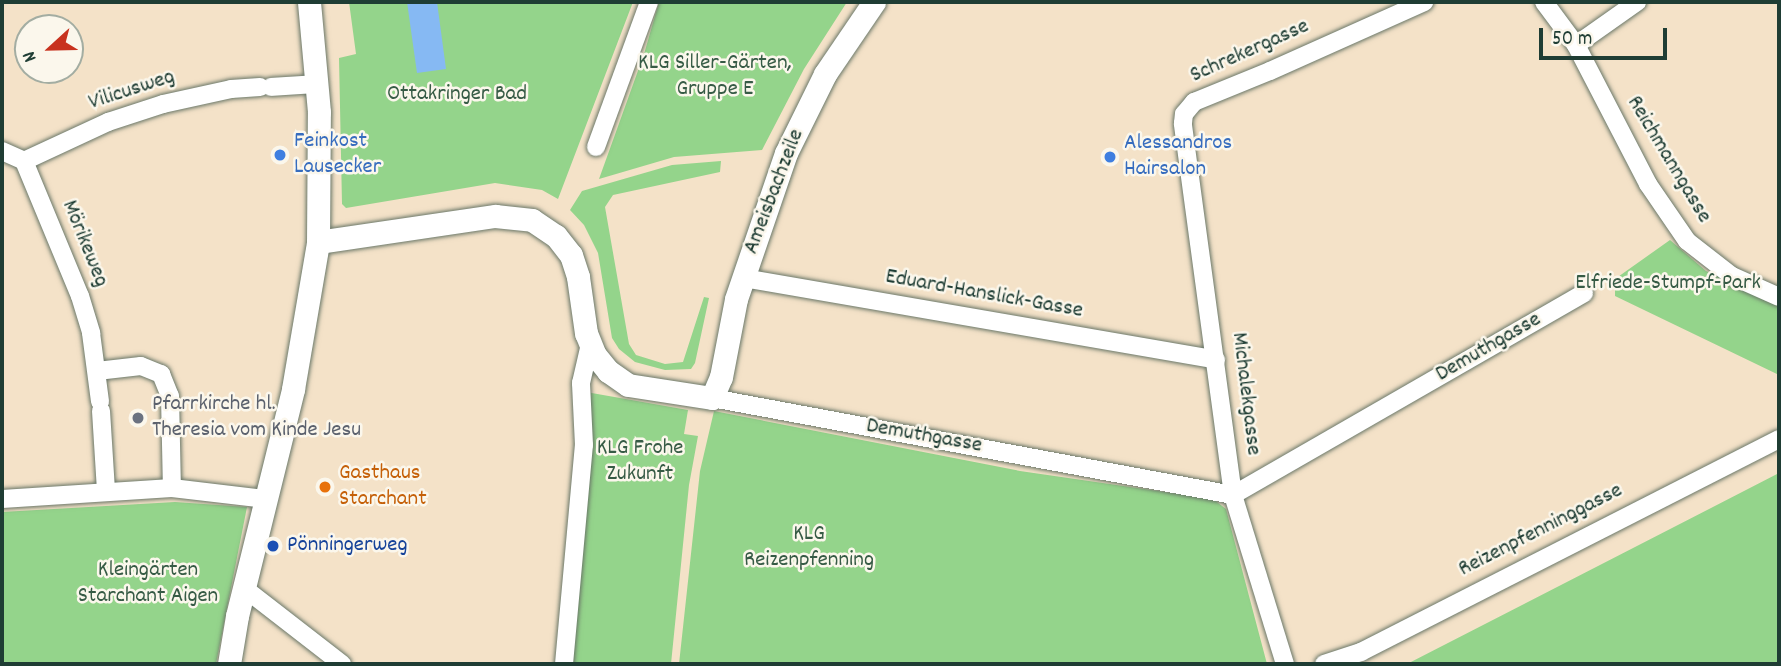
<!DOCTYPE html>
<meta charset="utf-8">
<style>
body{margin:0}
#map{position:relative;width:1781px;height:666px;overflow:hidden;background:#f4e2c8;font-family:Dekko,sans-serif}
div>[style]{position:absolute}
[style*='--x']{left:calc(var(--x)*1px);top:calc(var(--y)*1px);width:calc(var(--w)*1px);rotate:calc(var(--a)*1deg)}
.green>*{inset:0;background:#94d48b}
.water>*{inset:0;background:#86b9f3}
.roads{filter:drop-shadow(0 0 2px #6a7768) drop-shadow(0 0 2px #6a7768)}
.minor>*{height:18px;margin:-9px;padding:0 9px;transform-origin:9px;border-radius:9px;background:#fff}
.tertiary>*{height:23px;margin:-11.5px;padding:0 11.5px;transform-origin:11.5px;border-radius:11.5px;background:#fff}
.dots>*{width:19px;height:19px;translate:-50% -50%;box-sizing:border-box;border:4px solid #fbf7ec;border-radius:50%}
span{translate:-50% -50%;white-space:nowrap;text-align:center;line-height:1.15;-webkit-text-stroke:5px #fbf7ec;paint-order:stroke}
.street-label{font-size:23px;color:#1f3d34}
.park-label{font-size:23px;color:#365b45}
.shop-label{font-size:23px;color:#366cbe}
.left{translate:0 -50%;text-align:left}
.worship-label{font-size:23px;color:#5b616d}
.food-label{font-size:23px;color:#c56008}
.transit-label{font-size:23px;color:#164399}
.frame{position:absolute;inset:0;border:4px solid #1f3d34;pointer-events:none}
.north{position:absolute;left:14px;top:14px;width:70px;height:70px;box-sizing:border-box;background:#fbf7ec;border:2px solid #a3ada2;border-radius:50%;rotate:248deg;font-size:19px;font-weight:700;line-height:28px;text-align:center;color:#1f3d34}
.north::after{content:'';display:block;margin:auto;width:24px;height:32px;background:#c8321e;clip-path:polygon(50% 0,100% 100%,50% 72%,0 100%)}
.scale{position:absolute;left:1539px;top:28px;width:128px;height:32px;box-sizing:border-box;border:4px solid #1f3d34;border-top:0;padding-left:9px;font-size:21px;line-height:24px;white-space:nowrap;color:#1f3d34;-webkit-text-stroke:5px #fbf7ec;paint-order:stroke}
</style>
<div id="map">
<div class="green">
<i style="clip-path:polygon(349px 2px,633px 2px,558px 199px,542px 190px,495px 183px,346px 208px,342px 204px,339px 58px,356px 54px)"></i>
<i style="clip-path:polygon(659px 2px,847px 2px,804px 69px,762px 150px,674px 157px,599px 179px,644px 54px)"></i>
<i style="clip-path:polygon(721px 161px,720px 172px,613px 195px,605px 207px,629px 344px,636px 355px,665px 364px,683px 362px,704px 297px,709px 298px,695px 363px,691px 369px,665px 370px,635px 362px,619px 349px,612px 338px,598px 253px,584px 225px,570px 210px,582px 191px,672px 165px)"></i>
<i style="clip-path:polygon(1670px 240px,1706px 271px,1779px 303px,1779px 375px,1615px 296px,1615px 279px)"></i>
<i style="clip-path:polygon(586px 392px,688px 410px,684px 434px,698px 436px,689px 485px,671px 664px,570px 664px)"></i>
<i style="clip-path:polygon(714px 411px,1020px 471px,1213px 499px,1226px 509px,1267px 664px,679px 664px,700px 471px)"></i>
<i style="clip-path:polygon(1779px 473px,1779px 664px,1407px 664px,1711px 508px)"></i>
<i style="clip-path:polygon(175px 502px,247px 507px,216px 664px,2px 664px,2px 512px)"></i>
</div>
<div class="water">
<i style="clip-path:polygon(407px 2px,437px 2px,446px 69px,417px 73px)"></i>
</div>
<div class="roads">
<div class="minor">
<i style="--x:1544;--y:2;--w:54;--a:53.3"></i>
<i style="--x:1576;--y:45;--w:157;--a:62.6"></i>
<i style="--x:1648;--y:184;--w:69;--a:55.6"></i>
<i style="--x:1687;--y:241;--w:57;--a:37.9"></i>
<i style="--x:1732;--y:276;--w:51;--a:24.1"></i>
<i style="--x:1576;--y:45;--w:75;--a:-35.2"></i>
<i style="--x:271;--y:87;--w:47;--a:-3.7"></i>
<i style="--x:596;--y:147;--w:154;--a:-69.9"></i>
<i style="--x:2;--y:151;--w:24;--a:24"></i>
<i style="--x:24;--y:161;--w:146;--a:67.5"></i>
<i style="--x:80;--y:296;--w:39;--a:73"></i>
<i style="--x:91;--y:333;--w:69;--a:82.5"></i>
<i style="--x:24;--y:161;--w:93;--a:-24.9"></i>
<i style="--x:108;--y:122;--w:58;--a:-18.1"></i>
<i style="--x:163;--y:104;--w:70;--a:-12.4"></i>
<i style="--x:231;--y:89;--w:29;--a:-4"></i>
<i style="--x:743;--y:278;--w:480;--a:9.8"></i>
<i style="--x:97;--y:371;--w:44;--a:-6.5"></i>
<i style="--x:141;--y:366;--w:22;--a:22"></i>
<i style="--x:161;--y:374;--w:24;--a:68"></i>
<i style="--x:170;--y:396;--w:92;--a:88.8"></i>
<i style="--x:712;--y:398;--w:530;--a:10.55"></i>
<i style="--x:1233;--y:495;--w:405;--a:-29.9"></i>
<i style="--x:101;--y:411;--w:80;--a:86.4"></i>
<i style="--x:2;--y:499;--w:170;--a:-3.7"></i>
<i style="--x:172;--y:488;--w:95;--a:6.7"></i>
<i style="--x:244;--y:588;--w:124;--a:37.8"></i>
<i style="--x:564;--y:664;--w:220;--a:-84.8"></i>
<i style="--x:584;--y:445;--w:62;--a:-92.8"></i>
<i style="--x:581;--y:383;--w:39;--a:-77"></i>
<i style="--x:1285;--y:664;--w:177;--a:-107.1"></i>
<i style="--x:1233;--y:495;--w:375;--a:-97.7"></i>
<i style="--x:1183;--y:123;--w:9;--a:-84"></i>
<i style="--x:1184;--y:114;--w:16;--a:-50"></i>
<i style="--x:1194;--y:102;--w:82;--a:-22.2"></i>
<i style="--x:1270;--y:71;--w:169;--a:-24.1"></i>
<i style="--x:1324;--y:664;--w:39;--a:-18"></i>
<i style="--x:1361;--y:652;--w:469;--a:-27"></i>
</div>
<div class="tertiary">
<i style="--x:318;--y:242;--w:179;--a:-8.4"></i>
<i style="--x:495;--y:216;--w:37;--a:6"></i>
<i style="--x:532;--y:220;--w:29;--a:34"></i>
<i style="--x:556;--y:236;--w:24;--a:52"></i>
<i style="--x:571;--y:255;--w:23;--a:72"></i>
<i style="--x:578;--y:277;--w:57;--a:81.9"></i>
<i style="--x:586;--y:333;--w:24;--a:68"></i>
<i style="--x:595;--y:355;--w:21;--a:51"></i>
<i style="--x:608;--y:371;--w:24;--a:35"></i>
<i style="--x:628;--y:385;--w:85;--a:8.8"></i>
<i style="--x:712;--y:398;--w:23;--a:-67"></i>
<i style="--x:721;--y:377;--w:79;--a:-79.1"></i>
<i style="--x:736;--y:299;--w:154;--a:-71.1"></i>
<i style="--x:786;--y:153;--w:88;--a:-63.7"></i>
<i style="--x:825;--y:74;--w:87;--a:-55.8"></i>
<i style="--x:229;--y:664;--w:49;--a:-80.5"></i>
<i style="--x:237;--y:616;--w:234;--a:-76.1"></i>
<i style="--x:293;--y:389;--w:149;--a:-80.3"></i>
<i style="--x:318;--y:242;--w:130;--a:-89.6"></i>
<i style="--x:319;--y:112;--w:110;--a:-95.2"></i>
</div>
</div>
<div class="dots">
<i style="left:280px;top:155px;background:#3f7fe0"></i>
<i style="left:1110px;top:157px;background:#3f7fe0"></i>
<i style="left:138px;top:418px;background:#6b7280"></i>
<i style="left:325px;top:487px;background:#e8710a"></i>
<i style="left:273px;top:546px;background:#1a4fb4"></i>
</div>
<div class="street-label">
<span style="left:1250px;top:52px;rotate:-24deg">Schrekergasse</span>
<span style="left:132px;top:91px;rotate:-18deg">Vilicusweg</span>
<span style="left:1668px;top:160px;rotate:59deg">Reichmanngasse</span>
<span style="left:775px;top:192px;rotate:-69deg">Ameisbachzeile</span>
<span style="left:84px;top:244px;rotate:68deg">Mörikeweg</span>
<span style="left:984px;top:295px;rotate:10deg">Eduard-Hanslick-Gasse</span>
<span style="left:1489px;top:348px;rotate:-30deg">Demuthgasse</span>
<span style="left:1245px;top:394px;rotate:83deg">Michalekgasse</span>
<span style="left:924px;top:437px;rotate:10deg">Demuthgasse</span>
<span style="left:1541px;top:531px;rotate:-27deg">Reizenpfenninggasse</span>
</div>
<div class="park-label">
<span style="left:715px;top:77px">KLG Siller-Gärten,<br>Gruppe E</span>
<span style="left:457px;top:95px">Ottakringer Bad</span>
<span style="left:1668px;top:284px">Elfriede-Stumpf-Park</span>
<span style="left:640px;top:462px">KLG Frohe<br>Zukunft</span>
<span style="left:809px;top:548px">KLG<br>Reizenpfenning</span>
<span style="left:148px;top:584px">Kleingärten<br>Starchant Aigen</span>
</div>
<div class="shop-label">
<span class="left" style="left:294px;top:155px">Feinkost<br>Lausecker</span>
<span class="left" style="left:1124px;top:157px">Alessandros<br>Hairsalon</span>
</div>
<div class="worship-label">
<span class="left" style="left:152px;top:418px">Pfarrkirche hl.<br>Theresia vom Kinde Jesu</span>
</div>
<div class="food-label">
<span class="left" style="left:339px;top:487px">Gasthaus<br>Starchant</span>
</div>
<div class="transit-label">
<span class="left" style="left:287px;top:546px">Pönningerweg</span>
</div>
<div class="frame"></div>
<div class="north">N</div>
<div class="scale">50 m</div>
</div>
